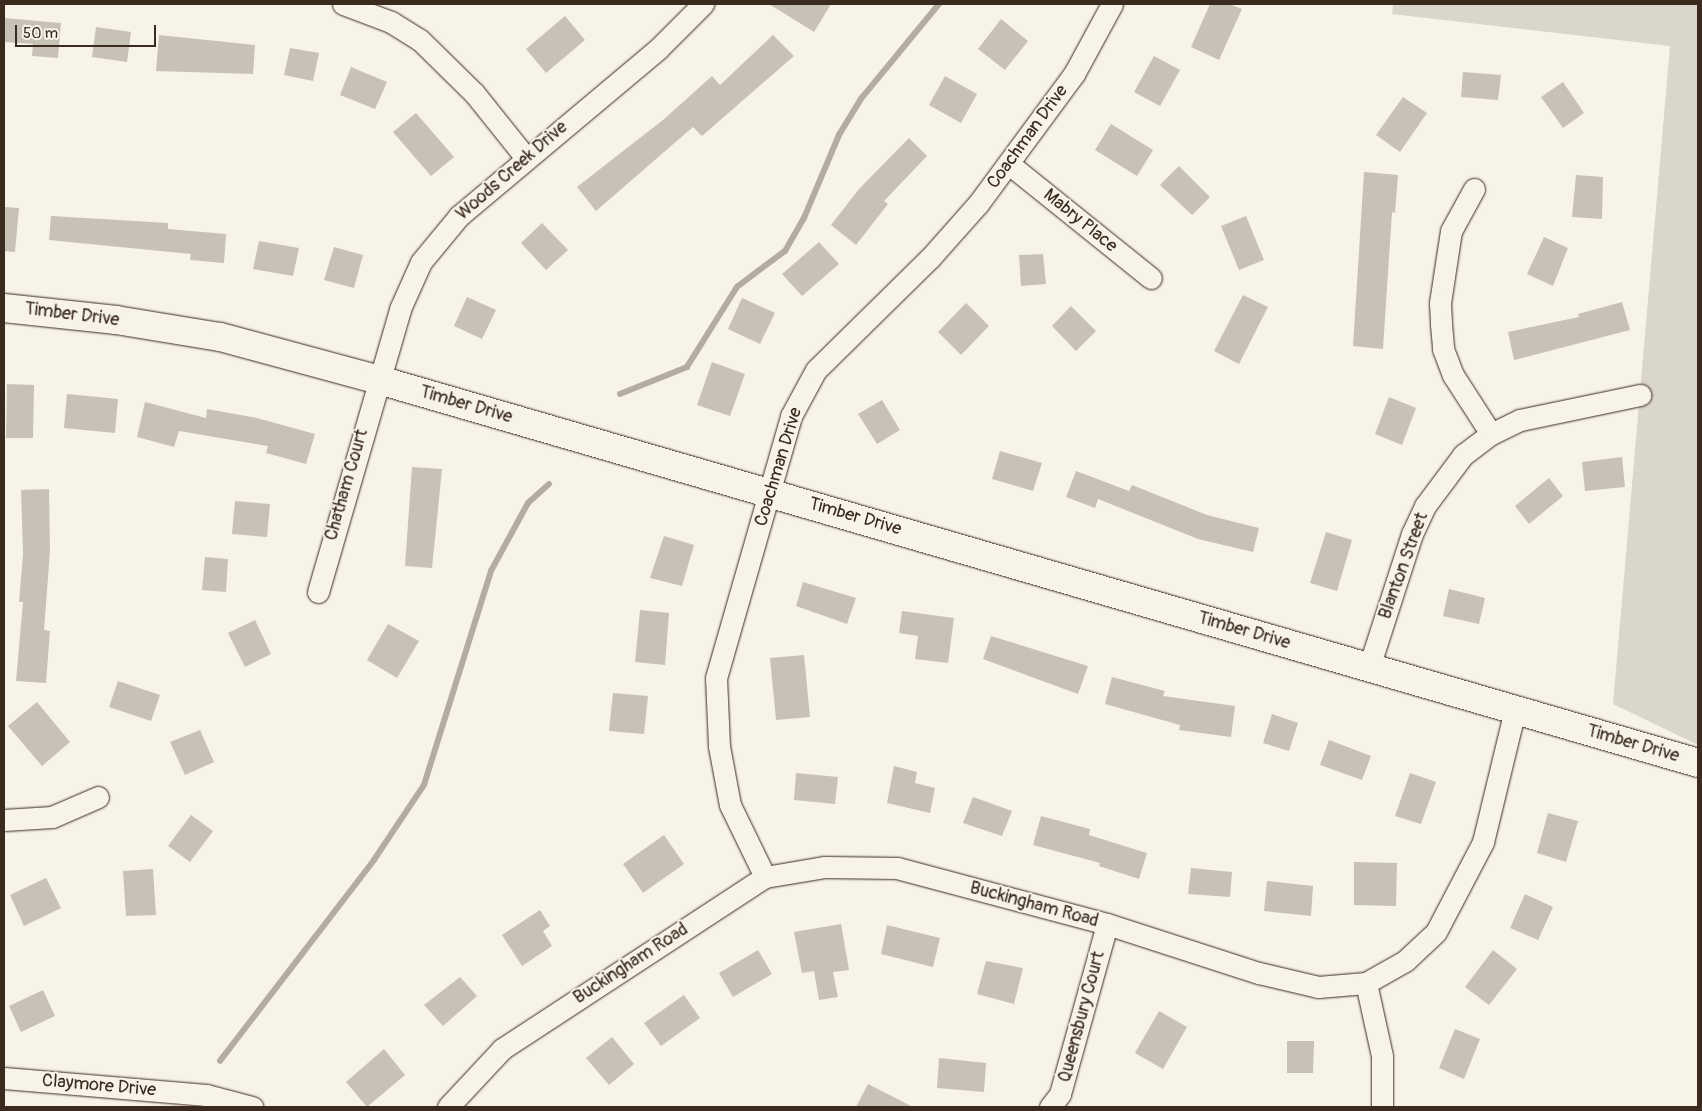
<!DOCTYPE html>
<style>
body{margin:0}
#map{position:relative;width:1702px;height:1111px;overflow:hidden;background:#f7f3e8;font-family:Pangolin,sans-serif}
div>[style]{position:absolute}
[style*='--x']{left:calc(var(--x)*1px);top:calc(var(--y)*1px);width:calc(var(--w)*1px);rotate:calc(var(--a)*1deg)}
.green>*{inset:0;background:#dbd6cb}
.stream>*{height:5.5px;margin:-2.75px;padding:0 2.75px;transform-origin:2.75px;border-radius:2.75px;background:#b4aca0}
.building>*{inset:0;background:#c8c1b6}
.roads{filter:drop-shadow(0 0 1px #3b2a1e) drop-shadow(0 0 1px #3b2a1e)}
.minor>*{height:21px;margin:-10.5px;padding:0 10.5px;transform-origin:10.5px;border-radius:10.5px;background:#f7f3e8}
.major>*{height:28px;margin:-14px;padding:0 14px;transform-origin:14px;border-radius:14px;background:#f7f3e8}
span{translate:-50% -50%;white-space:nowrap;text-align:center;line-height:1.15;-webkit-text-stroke:4px #f7f3e8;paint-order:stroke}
.street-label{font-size:18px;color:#3b2a1e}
.frame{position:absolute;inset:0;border:5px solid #3b2a1e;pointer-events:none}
.scale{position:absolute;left:15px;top:25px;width:141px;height:22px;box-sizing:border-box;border:2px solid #3b2a1e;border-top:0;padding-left:6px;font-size:15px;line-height:18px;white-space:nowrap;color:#3b2a1e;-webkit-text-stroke:4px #f7f3e8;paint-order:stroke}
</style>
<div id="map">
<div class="green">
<i style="clip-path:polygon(1393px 4px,1698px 4px,1698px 745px,1613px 704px,1670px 46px,1392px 14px)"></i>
</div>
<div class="stream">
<i style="--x:620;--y:394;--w:72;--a:-21.9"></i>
<i style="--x:687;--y:367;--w:94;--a:-58"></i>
<i style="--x:737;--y:287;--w:60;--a:-36.9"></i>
<i style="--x:785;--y:251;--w:38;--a:-60"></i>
<i style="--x:804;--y:218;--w:90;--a:-67.1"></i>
<i style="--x:839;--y:135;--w:42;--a:-58.6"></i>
<i style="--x:861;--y:99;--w:123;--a:-50.6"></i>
<i style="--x:220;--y:1061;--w:253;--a:-52.5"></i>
<i style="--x:374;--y:860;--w:90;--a:-56.3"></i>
<i style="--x:424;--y:785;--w:224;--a:-72.6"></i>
<i style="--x:491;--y:571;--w:77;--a:-61.4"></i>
<i style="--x:528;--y:503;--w:28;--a:-42"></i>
</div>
<div class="building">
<i style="clip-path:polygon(769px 4px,831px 4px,814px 32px)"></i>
<i style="clip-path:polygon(1210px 4px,1229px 4px,1242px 9px,1219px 60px,1191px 47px)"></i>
<i style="clip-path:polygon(565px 16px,585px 40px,546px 73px,526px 49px)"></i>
<i style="clip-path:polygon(4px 18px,61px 23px,58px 58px,32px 56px,33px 44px,4px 42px)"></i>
<i style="clip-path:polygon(1001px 19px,1028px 41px,1005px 70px,978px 49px)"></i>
<i style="clip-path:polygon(96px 27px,131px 32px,127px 62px,92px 57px)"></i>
<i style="clip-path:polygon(159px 35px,255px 45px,253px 74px,156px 71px)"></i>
<i style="clip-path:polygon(773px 35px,794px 56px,702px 136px,693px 127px,596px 211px,577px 187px,663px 120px,712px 76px,720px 85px)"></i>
<i style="clip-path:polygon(290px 48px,319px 53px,313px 81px,284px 75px)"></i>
<i style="clip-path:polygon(1154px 56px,1180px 70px,1160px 106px,1134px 92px)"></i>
<i style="clip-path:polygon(351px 67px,387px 82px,375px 109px,340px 95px)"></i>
<i style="clip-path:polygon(1463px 72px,1501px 75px,1498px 100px,1461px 97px)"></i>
<i style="clip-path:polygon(945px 76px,977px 94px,961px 123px,929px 105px)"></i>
<i style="clip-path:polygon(1563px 82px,1584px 113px,1563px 128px,1541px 97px)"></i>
<i style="clip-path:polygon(1403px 97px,1427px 113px,1400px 152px,1376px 135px)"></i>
<i style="clip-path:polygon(416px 113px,454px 157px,431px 176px,393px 132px)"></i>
<i style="clip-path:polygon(1111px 124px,1153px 150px,1137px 176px,1095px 150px)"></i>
<i style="clip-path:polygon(909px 138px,927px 156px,884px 201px,888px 204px,856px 245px,831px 225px,859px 189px)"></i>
<i style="clip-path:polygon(1179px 166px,1210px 197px,1192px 215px,1160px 185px)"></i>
<i style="clip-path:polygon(1364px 172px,1398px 175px,1395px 213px,1392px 212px,1383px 349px,1353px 346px)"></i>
<i style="clip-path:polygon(1576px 175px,1603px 177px,1602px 219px,1572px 217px)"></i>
<i style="clip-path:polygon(4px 207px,19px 208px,15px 252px,4px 251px)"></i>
<i style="clip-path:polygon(51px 216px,168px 223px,168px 229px,226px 234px,224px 263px,190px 260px,191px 254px,49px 240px)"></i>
<i style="clip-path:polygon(1246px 216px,1264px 260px,1239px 270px,1221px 226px)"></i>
<i style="clip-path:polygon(542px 223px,568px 250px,546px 270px,521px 243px)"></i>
<i style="clip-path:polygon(1544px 237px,1568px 248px,1553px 286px,1527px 274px)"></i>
<i style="clip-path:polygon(259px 241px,299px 248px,293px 276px,253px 269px)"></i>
<i style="clip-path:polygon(819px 242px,839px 264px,802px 296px,782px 274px)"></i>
<i style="clip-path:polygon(334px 247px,363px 255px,354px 288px,324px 280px)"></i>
<i style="clip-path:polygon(1043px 254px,1046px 284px,1021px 286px,1019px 255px)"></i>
<i style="clip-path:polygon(1243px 295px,1268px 307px,1239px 364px,1214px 351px)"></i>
<i style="clip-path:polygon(467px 297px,496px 310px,482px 339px,454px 326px)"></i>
<i style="clip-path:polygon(742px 298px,775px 313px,760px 344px,728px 329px)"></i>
<i style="clip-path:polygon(1622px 302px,1630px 330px,1514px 360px,1508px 332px,1579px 317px,1578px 314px)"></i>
<i style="clip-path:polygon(966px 303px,989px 326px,961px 355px,938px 332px)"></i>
<i style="clip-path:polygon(1071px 306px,1096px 331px,1076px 351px,1052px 326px)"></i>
<i style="clip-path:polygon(712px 362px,745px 374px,730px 416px,697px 405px)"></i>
<i style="clip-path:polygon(7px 384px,34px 385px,33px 438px,6px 438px)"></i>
<i style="clip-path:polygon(67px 394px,118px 399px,115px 433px,64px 428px)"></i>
<i style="clip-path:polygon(1389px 397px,1416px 408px,1402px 445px,1375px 434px)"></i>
<i style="clip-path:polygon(882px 400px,900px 430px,877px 444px,858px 414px)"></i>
<i style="clip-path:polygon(145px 402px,206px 418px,207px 409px,257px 418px,315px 434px,306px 464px,266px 453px,268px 446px,179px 431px,174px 447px,137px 437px)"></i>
<i style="clip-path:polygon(1000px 451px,1042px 463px,1033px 491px,992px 479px)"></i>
<i style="clip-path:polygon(1622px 457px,1625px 487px,1585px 491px,1582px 462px)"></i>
<i style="clip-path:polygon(412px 467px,442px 469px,432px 568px,405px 566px)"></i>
<i style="clip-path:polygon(1076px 471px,1129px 491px,1132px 485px,1207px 515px,1259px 528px,1253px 552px,1198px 539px,1098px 499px,1095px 508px,1066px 497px)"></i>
<i style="clip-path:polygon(1549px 478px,1563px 496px,1529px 524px,1515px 506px)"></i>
<i style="clip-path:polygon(49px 489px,50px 551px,44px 630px,50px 631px,46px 683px,16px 681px,23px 602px,19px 602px,23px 554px,21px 490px)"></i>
<i style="clip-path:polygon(235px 501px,270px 504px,267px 537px,232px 534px)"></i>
<i style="clip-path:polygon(1326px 532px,1352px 540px,1337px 591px,1310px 583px)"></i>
<i style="clip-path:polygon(664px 536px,694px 545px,682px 586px,650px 578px)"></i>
<i style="clip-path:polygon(205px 557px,228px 559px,226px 592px,202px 590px)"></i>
<i style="clip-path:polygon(803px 582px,856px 598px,847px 624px,796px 606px)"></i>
<i style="clip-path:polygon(1449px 589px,1485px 598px,1479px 624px,1443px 616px)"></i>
<i style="clip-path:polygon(640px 610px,669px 613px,665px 665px,635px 662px)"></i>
<i style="clip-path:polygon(902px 611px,954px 618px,948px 663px,915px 659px,918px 636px,899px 633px)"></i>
<i style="clip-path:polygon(255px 620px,271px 654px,245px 667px,228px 633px)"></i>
<i style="clip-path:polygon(388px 624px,419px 641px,397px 678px,367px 660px)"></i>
<i style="clip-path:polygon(991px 636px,1088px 666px,1078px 694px,983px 659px)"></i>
<i style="clip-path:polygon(804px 655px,810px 717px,776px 720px,770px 658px)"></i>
<i style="clip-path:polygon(1112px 677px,1165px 691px,1163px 696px,1235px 706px,1231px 737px,1179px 730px,1180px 725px,1105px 704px)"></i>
<i style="clip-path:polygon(118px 681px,160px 695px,151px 721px,109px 707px)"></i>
<i style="clip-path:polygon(613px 693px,648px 696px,644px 734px,609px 731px)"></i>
<i style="clip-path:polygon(37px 702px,70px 742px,42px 766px,8px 726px)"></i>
<i style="clip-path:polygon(1272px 714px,1298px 723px,1289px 751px,1263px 743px)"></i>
<i style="clip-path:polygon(200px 730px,214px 762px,185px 775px,170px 742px)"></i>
<i style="clip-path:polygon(1329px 740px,1371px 756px,1362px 780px,1320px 765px)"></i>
<i style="clip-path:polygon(894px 766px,917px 772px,915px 783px,935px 788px,930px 813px,887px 803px)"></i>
<i style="clip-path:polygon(796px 773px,838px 777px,835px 804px,794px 800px)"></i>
<i style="clip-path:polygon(1410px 773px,1436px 782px,1421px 824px,1395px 816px)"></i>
<i style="clip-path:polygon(973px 797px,1012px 811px,1002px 836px,963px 823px)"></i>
<i style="clip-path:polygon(1548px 813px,1578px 821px,1566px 862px,1537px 853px)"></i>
<i style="clip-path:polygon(191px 815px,213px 831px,190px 862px,168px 846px)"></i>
<i style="clip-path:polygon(1041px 816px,1090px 829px,1089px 835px,1147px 853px,1139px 879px,1099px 866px,1100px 863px,1033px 845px)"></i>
<i style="clip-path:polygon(664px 835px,684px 864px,643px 893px,623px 864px)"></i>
<i style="clip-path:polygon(1354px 862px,1397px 863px,1396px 906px,1354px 905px)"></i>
<i style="clip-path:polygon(1191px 868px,1232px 872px,1230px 897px,1188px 894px)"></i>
<i style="clip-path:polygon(153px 869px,156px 915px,126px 916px,123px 871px)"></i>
<i style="clip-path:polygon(46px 878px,61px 908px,24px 926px,10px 895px)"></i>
<i style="clip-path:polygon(1267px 881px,1313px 886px,1311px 916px,1264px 911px)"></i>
<i style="clip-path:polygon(1525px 894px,1553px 907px,1538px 940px,1510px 928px)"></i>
<i style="clip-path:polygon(540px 910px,550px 926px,543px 931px,552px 946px,522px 966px,502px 935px)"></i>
<i style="clip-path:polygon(841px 924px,849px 970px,833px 972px,838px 997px,819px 1000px,814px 971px,802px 973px,794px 932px)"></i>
<i style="clip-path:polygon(887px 925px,940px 938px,933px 967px,881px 954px)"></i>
<i style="clip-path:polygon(758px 950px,772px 974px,733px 997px,719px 973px)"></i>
<i style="clip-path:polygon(1493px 950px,1517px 969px,1489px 1005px,1465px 987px)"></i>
<i style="clip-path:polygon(986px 961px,1023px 968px,1014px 1004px,977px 994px)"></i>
<i style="clip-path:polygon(460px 977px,477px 996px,443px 1026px,424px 1005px)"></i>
<i style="clip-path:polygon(43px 990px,55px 1016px,21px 1032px,9px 1006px)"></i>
<i style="clip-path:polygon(684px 995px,700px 1018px,661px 1046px,644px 1023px)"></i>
<i style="clip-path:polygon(1159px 1011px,1187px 1027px,1163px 1069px,1135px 1053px)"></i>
<i style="clip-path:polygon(1455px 1029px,1480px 1039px,1464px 1079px,1439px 1068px)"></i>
<i style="clip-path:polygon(612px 1037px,634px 1064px,609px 1085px,586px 1058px)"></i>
<i style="clip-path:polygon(1287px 1041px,1314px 1041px,1313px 1073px,1287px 1073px)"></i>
<i style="clip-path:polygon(384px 1049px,405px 1075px,367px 1107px,346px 1082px)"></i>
<i style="clip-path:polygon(939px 1058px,986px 1063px,984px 1092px,937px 1088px)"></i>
<i style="clip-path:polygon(868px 1084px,913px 1107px,856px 1107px)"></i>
</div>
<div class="roads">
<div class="minor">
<i style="--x:343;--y:4;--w:51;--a:20.6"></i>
<i style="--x:391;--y:22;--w:34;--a:32"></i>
<i style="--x:420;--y:40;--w:76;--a:44.5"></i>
<i style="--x:474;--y:93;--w:83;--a:51.3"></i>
<i style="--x:1009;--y:164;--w:182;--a:38.8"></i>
<i style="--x:1474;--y:189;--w:48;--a:118.7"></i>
<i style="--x:1451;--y:231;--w:73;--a:98.7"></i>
<i style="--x:1440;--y:303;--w:21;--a:87"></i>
<i style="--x:1441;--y:324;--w:25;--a:85"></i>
<i style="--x:1443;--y:349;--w:28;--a:69"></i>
<i style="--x:1453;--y:375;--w:70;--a:57.2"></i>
<i style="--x:318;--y:592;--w:295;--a:-73.8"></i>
<i style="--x:400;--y:309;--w:51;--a:-65.9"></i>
<i style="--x:421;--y:262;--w:60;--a:-50.4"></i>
<i style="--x:459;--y:216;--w:260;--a:-40"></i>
<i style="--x:658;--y:49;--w:64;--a:-45"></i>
<i style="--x:1369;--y:667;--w:140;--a:-72.1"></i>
<i style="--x:1412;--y:534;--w:31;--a:-65"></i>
<i style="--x:1425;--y:506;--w:64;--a:-53.3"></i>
<i style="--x:1463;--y:455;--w:35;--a:-37"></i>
<i style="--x:1491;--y:434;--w:32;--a:-26"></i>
<i style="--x:1520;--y:420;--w:123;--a:-11.8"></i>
<i style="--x:4;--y:820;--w:48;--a:-3.6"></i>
<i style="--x:52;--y:817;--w:50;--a:-23.5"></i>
<i style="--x:765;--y:877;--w:80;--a:-115.9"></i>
<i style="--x:730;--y:805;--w:60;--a:-100.6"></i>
<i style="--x:719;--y:746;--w:68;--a:-92.5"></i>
<i style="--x:716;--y:678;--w:273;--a:-74"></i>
<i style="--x:791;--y:416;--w:52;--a:-61.5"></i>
<i style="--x:816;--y:370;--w:160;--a:-44.5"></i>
<i style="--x:930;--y:258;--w:72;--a:-48.4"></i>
<i style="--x:978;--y:204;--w:162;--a:-53.6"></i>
<i style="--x:1074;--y:74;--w:80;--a:-61.5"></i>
<i style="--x:1366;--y:983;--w:75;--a:77.6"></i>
<i style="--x:1382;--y:1056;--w:51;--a:90"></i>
<i style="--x:4;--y:1078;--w:203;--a:4.8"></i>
<i style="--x:206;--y:1095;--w:48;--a:14.6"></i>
<i style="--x:448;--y:1107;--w:79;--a:-47"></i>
<i style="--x:502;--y:1049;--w:314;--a:-33.2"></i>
<i style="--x:765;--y:877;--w:61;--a:-9.5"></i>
<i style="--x:825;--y:867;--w:72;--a:0.8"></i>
<i style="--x:897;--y:868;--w:217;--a:14.9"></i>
<i style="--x:1107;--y:924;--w:160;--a:17.9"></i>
<i style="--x:1259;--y:973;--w:61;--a:13.3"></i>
<i style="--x:1318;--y:987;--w:48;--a:-4.8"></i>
<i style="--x:1366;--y:983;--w:45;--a:-29.4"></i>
<i style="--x:1405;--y:961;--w:42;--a:-43.1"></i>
<i style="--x:1436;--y:932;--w:102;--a:-62.4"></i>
<i style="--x:1483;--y:842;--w:136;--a:-76.4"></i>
<i style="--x:1050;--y:1107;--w:16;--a:-52"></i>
<i style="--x:1060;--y:1094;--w:176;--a:-74.5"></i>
</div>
<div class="major">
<i style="--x:4;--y:308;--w:113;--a:6.1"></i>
<i style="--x:116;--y:320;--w:105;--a:9.3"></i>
<i style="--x:220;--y:337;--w:165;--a:15.1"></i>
<i style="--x:379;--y:380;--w:1373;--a:16.19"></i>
</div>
</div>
<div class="street-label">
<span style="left:1028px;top:137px;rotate:-54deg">Coachman Drive</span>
<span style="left:512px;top:171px;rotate:-41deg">Woods Creek Drive</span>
<span style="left:1080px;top:221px;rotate:39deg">Mabry Place</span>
<span style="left:72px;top:315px;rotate:7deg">Timber Drive</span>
<span style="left:466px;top:405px;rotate:16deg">Timber Drive</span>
<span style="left:779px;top:467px;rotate:-73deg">Coachman Drive</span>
<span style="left:347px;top:485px;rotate:-74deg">Chatham Court</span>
<span style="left:855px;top:517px;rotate:16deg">Timber Drive</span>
<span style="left:1404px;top:566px;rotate:-70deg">Blanton Street</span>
<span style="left:1244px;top:631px;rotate:16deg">Timber Drive</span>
<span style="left:1633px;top:744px;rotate:16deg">Timber Drive</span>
<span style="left:1034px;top:905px;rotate:15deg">Buckingham Road</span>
<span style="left:631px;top:964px;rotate:-33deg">Buckingham Road</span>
<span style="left:1082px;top:1017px;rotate:-75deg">Queensbury Court</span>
<span style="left:99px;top:1086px;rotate:5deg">Claymore Drive</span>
</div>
<div class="frame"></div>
<div class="scale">50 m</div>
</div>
